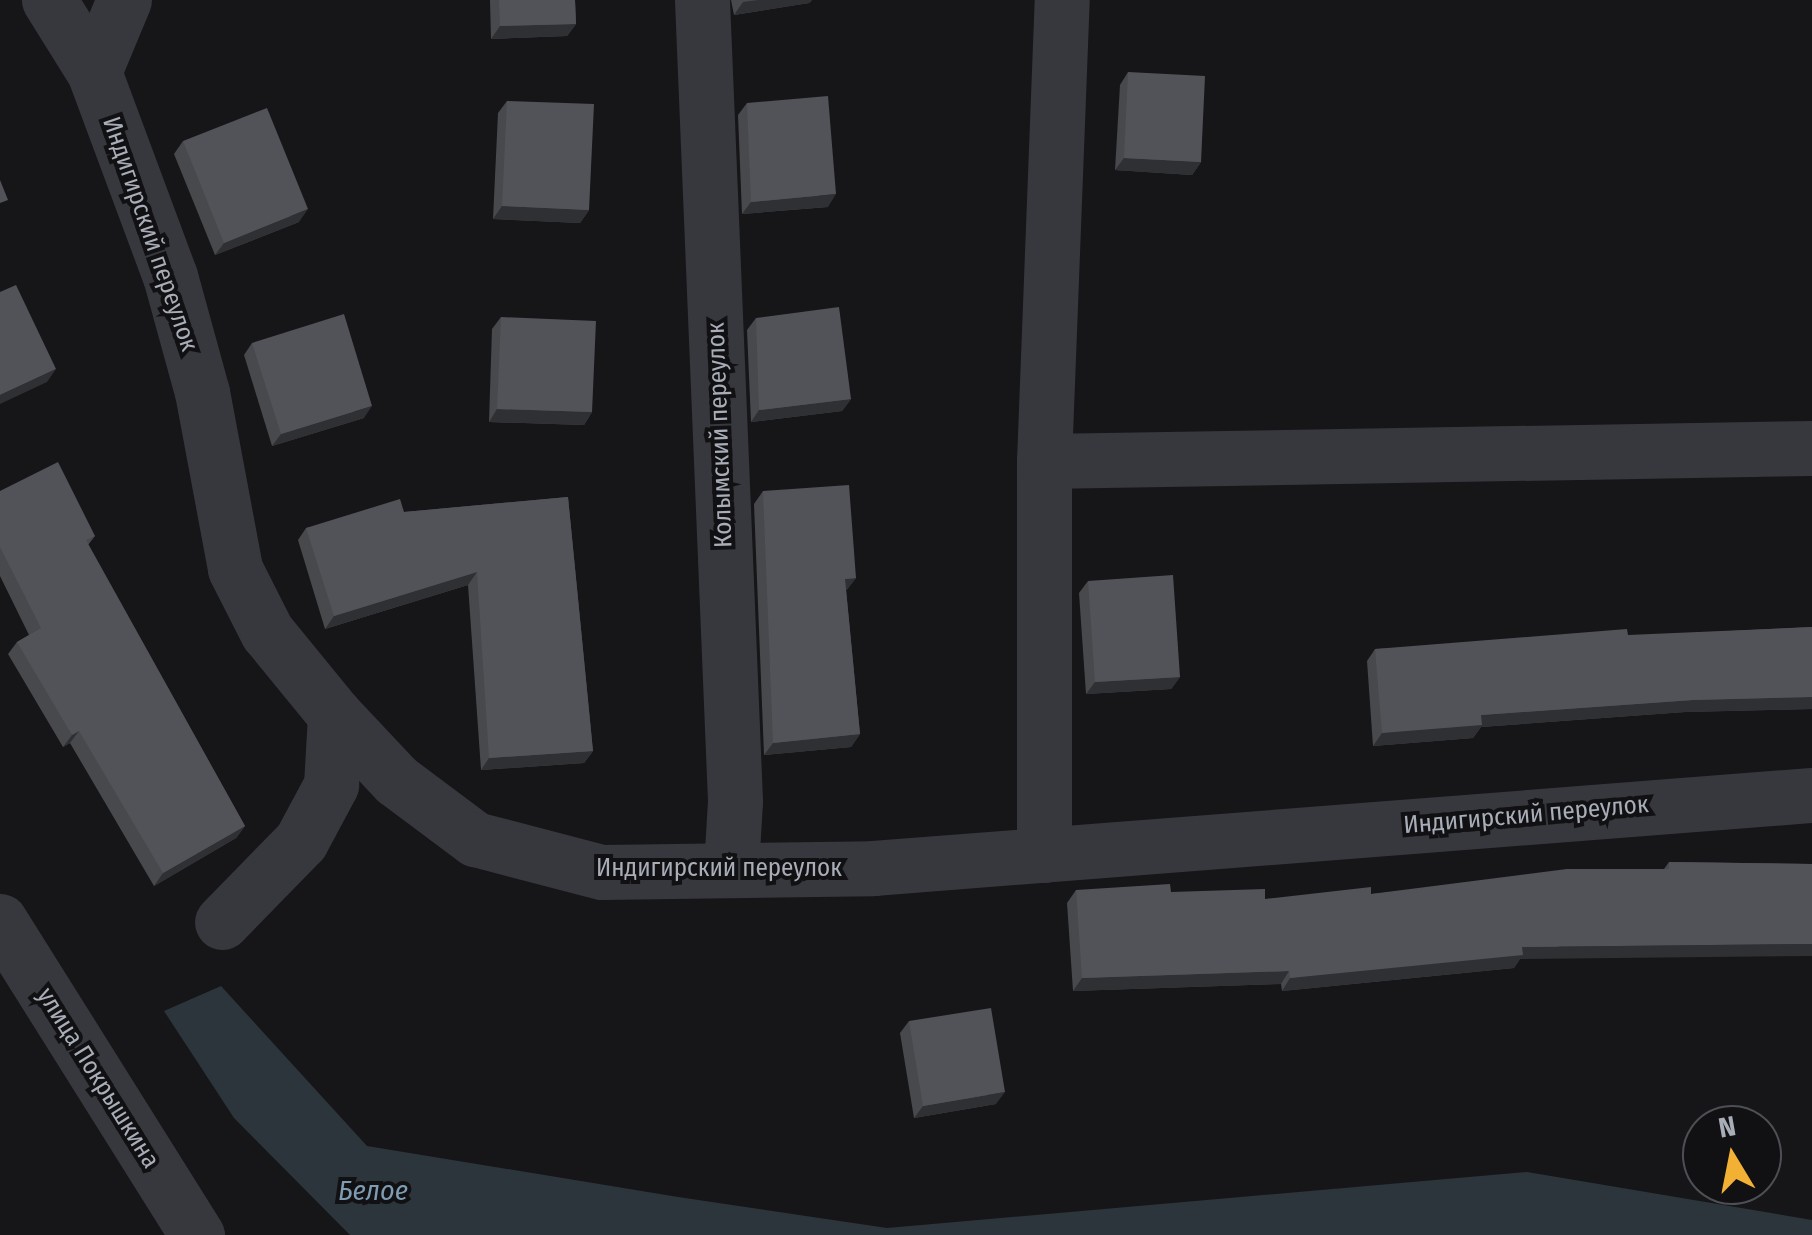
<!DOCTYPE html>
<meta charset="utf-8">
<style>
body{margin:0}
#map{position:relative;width:1812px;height:1235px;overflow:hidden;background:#161618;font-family:"Fira Sans Condensed",sans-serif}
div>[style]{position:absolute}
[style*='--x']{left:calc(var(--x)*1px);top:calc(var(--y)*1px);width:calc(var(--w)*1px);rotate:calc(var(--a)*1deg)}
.water>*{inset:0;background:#2c353c}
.minor>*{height:55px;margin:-27.5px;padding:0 27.5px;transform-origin:27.5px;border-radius:27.5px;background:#37383d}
.wall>*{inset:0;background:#47494d}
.shaded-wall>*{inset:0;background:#2f3033}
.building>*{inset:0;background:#525359}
span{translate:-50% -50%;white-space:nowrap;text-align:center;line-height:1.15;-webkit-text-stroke:8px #111113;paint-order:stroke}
.street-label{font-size:25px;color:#a8adb8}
.water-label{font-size:28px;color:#7f9bb3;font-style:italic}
.north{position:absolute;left:1682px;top:1105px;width:100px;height:100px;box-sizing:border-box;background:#111113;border:2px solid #4d4f55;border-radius:50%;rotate:350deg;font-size:28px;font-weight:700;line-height:40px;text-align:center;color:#a8adb8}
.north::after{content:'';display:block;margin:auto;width:35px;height:45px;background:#f2b134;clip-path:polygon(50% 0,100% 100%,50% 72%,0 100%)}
</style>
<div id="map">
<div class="water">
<i style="clip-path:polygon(221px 986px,367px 1146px,678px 1197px,887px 1228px,1527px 1172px,1812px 1220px,1812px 1235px,350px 1235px,234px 1118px,164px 1011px)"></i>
</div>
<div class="minor">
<i style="--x:49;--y:0;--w:85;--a:58"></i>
<i style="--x:94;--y:72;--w:218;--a:69.6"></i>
<i style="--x:170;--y:276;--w:120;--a:74.6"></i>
<i style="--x:202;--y:392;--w:180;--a:79.4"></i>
<i style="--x:235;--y:569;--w:71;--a:63.1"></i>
<i style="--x:267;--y:632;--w:107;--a:50.7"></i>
<i style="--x:335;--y:715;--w:89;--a:46.8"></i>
<i style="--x:396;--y:780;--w:99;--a:36.8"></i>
<i style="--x:475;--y:839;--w:131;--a:14.6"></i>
<i style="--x:602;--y:872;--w:271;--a:-0.8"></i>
<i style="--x:873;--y:868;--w:942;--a:-4.45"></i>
<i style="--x:702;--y:0;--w:802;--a:87.64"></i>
<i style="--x:735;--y:801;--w:68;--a:93.4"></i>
<i style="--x:94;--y:72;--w:78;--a:-67.4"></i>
<i style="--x:1044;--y:461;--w:768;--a:-0.97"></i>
<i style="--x:1044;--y:855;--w:394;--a:-90"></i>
<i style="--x:1044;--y:461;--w:461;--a:-87.8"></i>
<i style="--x:0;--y:921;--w:371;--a:57.9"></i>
<i style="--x:222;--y:922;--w:113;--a:-45.7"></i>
<i style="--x:301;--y:841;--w:64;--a:-61.8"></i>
<i style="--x:331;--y:785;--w:70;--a:-86.7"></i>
</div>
<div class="wall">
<i style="clip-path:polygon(490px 0,575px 0,576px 24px,567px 36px,491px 39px)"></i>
<i style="clip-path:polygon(731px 0,812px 0,809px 3px,734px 15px)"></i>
<i style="clip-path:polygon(1128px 72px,1201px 162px,1192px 175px,1115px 170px,1120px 85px)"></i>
<i style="clip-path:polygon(507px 101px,589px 210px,580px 223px,493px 219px,498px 113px)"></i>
<i style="clip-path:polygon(747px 103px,828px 207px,742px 214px,738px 115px)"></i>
<i style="clip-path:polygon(183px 141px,299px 222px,215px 255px,174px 154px)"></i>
<i style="clip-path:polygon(501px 317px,592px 412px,584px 425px,489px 422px,492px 329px)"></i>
<i style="clip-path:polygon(756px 318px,851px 399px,842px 411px,751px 422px,747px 330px)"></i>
<i style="clip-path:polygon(252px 343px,364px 418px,272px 446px,244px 355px)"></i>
<i style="clip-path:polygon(0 491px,95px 536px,88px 545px,245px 826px,236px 838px,154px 886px,70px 743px,63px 747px,8px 654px,17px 642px,29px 635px,0 576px)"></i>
<i style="clip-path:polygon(763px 491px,856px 578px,846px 590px,860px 734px,851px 747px,764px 755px,754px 504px)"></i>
<i style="clip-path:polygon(568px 497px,593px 751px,584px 763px,481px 770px,468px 585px,325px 629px,298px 540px,306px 528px,404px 512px)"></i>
<i style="clip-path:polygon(1088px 581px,1180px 677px,1171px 689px,1086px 694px,1079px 593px)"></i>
<i style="clip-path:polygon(1812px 627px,1812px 709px,1685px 712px,1481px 727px,1473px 738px,1373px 746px,1367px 661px,1375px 649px)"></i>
<i style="clip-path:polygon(1669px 862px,1812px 864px,1520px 959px,1514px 968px,1282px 991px,1281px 984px,1073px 991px,1067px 903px,1076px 890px,1171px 892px,1265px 899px,1371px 894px,1664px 869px)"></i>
<i style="clip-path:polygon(909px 1021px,996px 1104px,914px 1118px,900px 1033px)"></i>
</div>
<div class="shaded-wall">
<i style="clip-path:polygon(758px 0,812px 0,809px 3px,734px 15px,743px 2px)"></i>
<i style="clip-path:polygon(576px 24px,567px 36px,491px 39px,500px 26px)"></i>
<i style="clip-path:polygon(1124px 158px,1201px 162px,1192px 175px,1115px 170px)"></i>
<i style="clip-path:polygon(836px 194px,828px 207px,742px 214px,751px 202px)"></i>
<i style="clip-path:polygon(502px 206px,589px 210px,580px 223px,493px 219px)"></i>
<i style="clip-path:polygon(308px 209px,299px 222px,215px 255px,224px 243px)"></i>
<i style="clip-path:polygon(56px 369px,47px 382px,0 404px,0 395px)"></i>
<i style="clip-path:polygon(851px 399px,842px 411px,751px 422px,759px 410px)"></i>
<i style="clip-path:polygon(372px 406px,364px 418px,272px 446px,281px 434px)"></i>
<i style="clip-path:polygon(497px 409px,592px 412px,584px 425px,489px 422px)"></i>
<i style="clip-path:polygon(477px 572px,468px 585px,325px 629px,334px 616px)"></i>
<i style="clip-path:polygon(856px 578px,847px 590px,836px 591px,845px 579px)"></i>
<i style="clip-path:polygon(1180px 677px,1171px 689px,1086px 694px,1095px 682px)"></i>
<i style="clip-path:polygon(1812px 697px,1812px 709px,1685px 712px,1481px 727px,1473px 738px,1373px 746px,1382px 733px,1481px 715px,1693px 700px)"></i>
<i style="clip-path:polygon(79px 731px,70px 743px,63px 747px,72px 735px)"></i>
<i style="clip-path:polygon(860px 734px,851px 747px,764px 755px,773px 743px)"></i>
<i style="clip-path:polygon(593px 751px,584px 763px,481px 770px,489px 758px)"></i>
<i style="clip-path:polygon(245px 826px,236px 838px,154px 886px,163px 873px)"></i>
<i style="clip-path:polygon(1812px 944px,1812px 956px,1520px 959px,1514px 968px,1282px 991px,1290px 978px,1522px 947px)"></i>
<i style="clip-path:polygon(1289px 971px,1281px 984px,1073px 991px,1082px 978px)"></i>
<i style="clip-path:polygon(1005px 1092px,996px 1104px,914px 1118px,923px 1106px)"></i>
</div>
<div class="building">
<i style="clip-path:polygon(499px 0,575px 0,576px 24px,500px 26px)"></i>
<i style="clip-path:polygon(1128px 72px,1205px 76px,1201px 162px,1124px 158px)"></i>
<i style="clip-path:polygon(828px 96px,836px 194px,751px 202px,747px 103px)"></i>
<i style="clip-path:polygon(507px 101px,594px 104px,589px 210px,502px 206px)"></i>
<i style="clip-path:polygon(267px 108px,308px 209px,224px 243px,183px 141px)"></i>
<i style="clip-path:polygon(0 180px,8px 200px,0 203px)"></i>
<i style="clip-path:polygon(16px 285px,56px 369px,0 395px,0 292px)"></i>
<i style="clip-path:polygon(839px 307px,851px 399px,759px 410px,756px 318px)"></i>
<i style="clip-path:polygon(344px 314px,372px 406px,281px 434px,252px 343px)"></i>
<i style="clip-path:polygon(501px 317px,596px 321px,592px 412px,497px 409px)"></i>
<i style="clip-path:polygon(58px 462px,95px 536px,86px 540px,245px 826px,163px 873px,79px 731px,72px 735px,17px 642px,41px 628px,0 547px,0 491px)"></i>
<i style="clip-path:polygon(849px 485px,856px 578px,845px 579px,860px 734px,773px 743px,763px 491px)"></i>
<i style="clip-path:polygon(568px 497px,593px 751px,489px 758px,477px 572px,334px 616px,306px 528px,400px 499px,404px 512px)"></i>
<i style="clip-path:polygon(1173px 575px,1180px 677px,1095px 682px,1088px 581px)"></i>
<i style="clip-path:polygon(1812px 627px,1812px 697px,1693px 700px,1481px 715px,1482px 725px,1382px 733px,1375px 649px,1627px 629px,1628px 635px)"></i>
<i style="clip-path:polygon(1669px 862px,1812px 864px,1812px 944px,1522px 947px,1523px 955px,1290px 978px,1289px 971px,1082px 978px,1076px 890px,1170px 884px,1171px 892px,1265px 889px,1265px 899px,1371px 887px,1371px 894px,1567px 869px,1669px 869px)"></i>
<i style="clip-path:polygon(991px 1008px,1005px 1092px,923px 1106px,909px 1021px)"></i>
</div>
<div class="street-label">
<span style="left:150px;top:234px;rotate:71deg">Индигирский переулок</span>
<span style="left:720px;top:435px;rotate:-92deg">Колымский переулок</span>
<span style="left:1526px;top:815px;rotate:-5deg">Индигирский переулок</span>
<span style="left:719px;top:868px">Индигирский переулок</span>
<span style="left:98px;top:1078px;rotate:58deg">улица Покрышкина</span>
</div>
<div class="water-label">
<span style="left:373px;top:1191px">Белое</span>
</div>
<div class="north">N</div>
</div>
